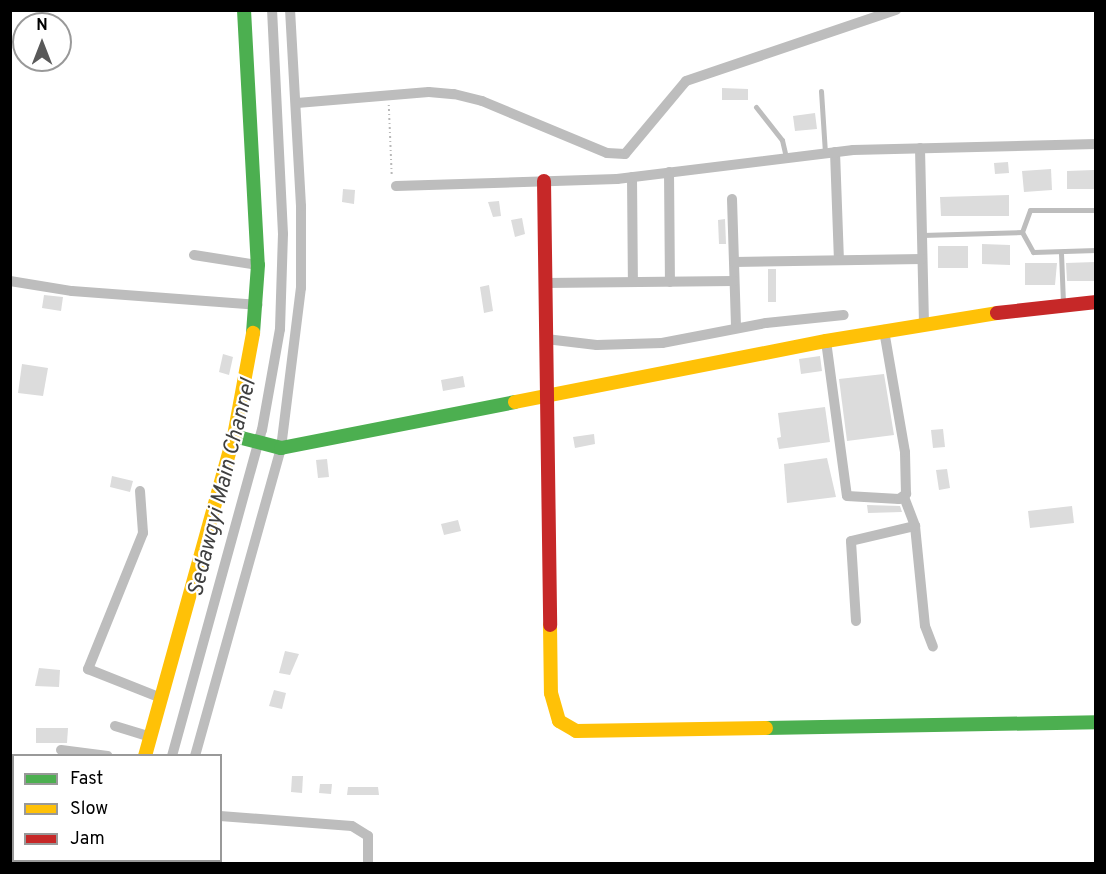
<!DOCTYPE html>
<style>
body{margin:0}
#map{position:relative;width:1106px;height:874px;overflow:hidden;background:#fff;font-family:Overpass,sans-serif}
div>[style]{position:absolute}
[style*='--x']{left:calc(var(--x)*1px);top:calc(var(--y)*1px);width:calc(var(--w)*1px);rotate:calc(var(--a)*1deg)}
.canal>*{height:10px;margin:-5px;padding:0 5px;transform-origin:5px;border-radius:5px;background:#bbb}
.building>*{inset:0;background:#dcdcdc}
.path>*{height:1.5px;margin-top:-0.75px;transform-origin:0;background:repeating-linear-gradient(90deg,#b8b8b8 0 1.5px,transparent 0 4.5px)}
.lane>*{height:5px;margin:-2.5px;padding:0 2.5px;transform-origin:2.5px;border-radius:2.5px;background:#bdbdbd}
.street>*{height:10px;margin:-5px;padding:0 5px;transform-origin:5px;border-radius:5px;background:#bdbdbd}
.fast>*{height:14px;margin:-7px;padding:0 7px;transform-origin:7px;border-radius:7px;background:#4caf50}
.slow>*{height:14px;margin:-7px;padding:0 7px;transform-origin:7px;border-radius:7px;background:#ffc107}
.jam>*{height:14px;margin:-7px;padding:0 7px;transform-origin:7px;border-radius:7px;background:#c62828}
span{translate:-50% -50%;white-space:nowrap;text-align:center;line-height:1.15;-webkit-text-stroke:4.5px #fff;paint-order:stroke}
.water-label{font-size:22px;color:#3f3f3f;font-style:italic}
.frame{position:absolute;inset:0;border:12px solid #000;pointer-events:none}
.legend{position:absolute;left:12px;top:754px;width:210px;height:108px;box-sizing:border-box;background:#fff;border:2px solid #999;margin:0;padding:8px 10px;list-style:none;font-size:18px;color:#000}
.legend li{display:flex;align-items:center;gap:12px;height:30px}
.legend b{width:30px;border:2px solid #999}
.north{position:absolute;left:12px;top:12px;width:60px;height:60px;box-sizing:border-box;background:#fff;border:2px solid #999;border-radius:50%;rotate:0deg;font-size:16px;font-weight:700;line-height:24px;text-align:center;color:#000}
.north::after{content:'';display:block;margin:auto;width:21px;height:27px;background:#595959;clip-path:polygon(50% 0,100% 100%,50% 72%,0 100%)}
</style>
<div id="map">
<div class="canal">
<i style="--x:172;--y:756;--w:338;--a:-74.6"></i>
<i style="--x:262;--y:430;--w:103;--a:-79.9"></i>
<i style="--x:280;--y:329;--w:95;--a:-88.2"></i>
<i style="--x:283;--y:234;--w:224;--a:-92.8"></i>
<i style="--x:142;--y:864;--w:4;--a:-76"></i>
</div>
<div class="building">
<i style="clip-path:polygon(722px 88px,748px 89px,748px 100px,722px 100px)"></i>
<i style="clip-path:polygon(815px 113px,817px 129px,795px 131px,793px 116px)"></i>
<i style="clip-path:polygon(1008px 162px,1009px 173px,995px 174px,994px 163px)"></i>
<i style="clip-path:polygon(1051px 169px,1052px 190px,1024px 192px,1022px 171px)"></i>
<i style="clip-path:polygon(1094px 170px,1095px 189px,1067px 189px,1067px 171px)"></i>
<i style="clip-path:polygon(343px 189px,355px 190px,354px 204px,342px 202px)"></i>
<i style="clip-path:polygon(1009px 195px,1009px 216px,941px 216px,940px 197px)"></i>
<i style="clip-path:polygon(499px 201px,501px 216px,493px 217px,488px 202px)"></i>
<i style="clip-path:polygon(522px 218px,525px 234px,515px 237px,511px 220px)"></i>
<i style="clip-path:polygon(725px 219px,726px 244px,719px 244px,718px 220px)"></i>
<i style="clip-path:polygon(982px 244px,1010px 245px,1010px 265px,982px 264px)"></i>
<i style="clip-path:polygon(938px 246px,968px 246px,968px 268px,938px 268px)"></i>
<i style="clip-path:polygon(1095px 262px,1095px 281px,1067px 281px,1066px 263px)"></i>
<i style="clip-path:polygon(1025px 263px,1057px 263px,1055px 285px,1025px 285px)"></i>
<i style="clip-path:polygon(768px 269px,776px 269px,776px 302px,768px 302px)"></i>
<i style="clip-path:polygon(489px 285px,493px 311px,484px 313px,480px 287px)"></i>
<i style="clip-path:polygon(44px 295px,63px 297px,61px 311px,42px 308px)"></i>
<i style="clip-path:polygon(223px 354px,233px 357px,229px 375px,219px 372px)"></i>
<i style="clip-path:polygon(820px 356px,822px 371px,801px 374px,799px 359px)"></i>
<i style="clip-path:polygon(22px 364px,48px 368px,43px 396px,18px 393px)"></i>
<i style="clip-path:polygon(884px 374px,894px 435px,847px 441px,839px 379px)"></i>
<i style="clip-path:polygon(463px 376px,465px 387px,443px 391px,441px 380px)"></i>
<i style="clip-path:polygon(825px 407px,830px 442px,779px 449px,777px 438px,781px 437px,778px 413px)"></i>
<i style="clip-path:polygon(943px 429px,945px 447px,933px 448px,931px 430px)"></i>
<i style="clip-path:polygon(594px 434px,595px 444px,575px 448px,573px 437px)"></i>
<i style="clip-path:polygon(827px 458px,836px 497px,787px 503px,784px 464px)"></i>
<i style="clip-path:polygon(327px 459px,329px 477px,318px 478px,316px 460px)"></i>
<i style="clip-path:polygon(947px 469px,950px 488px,939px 490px,936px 470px)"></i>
<i style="clip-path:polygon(112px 476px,133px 481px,130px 492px,110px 487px)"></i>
<i style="clip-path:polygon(867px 505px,900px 506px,902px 512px,868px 513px)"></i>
<i style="clip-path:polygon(1072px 506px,1074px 523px,1030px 528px,1028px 511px)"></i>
<i style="clip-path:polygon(458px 520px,461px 531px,444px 535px,441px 524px)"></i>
<i style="clip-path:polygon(285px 651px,299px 654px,290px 675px,279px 673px)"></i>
<i style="clip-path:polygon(39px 668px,60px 670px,59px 687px,35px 686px)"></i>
<i style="clip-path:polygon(274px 690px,286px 693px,282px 709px,269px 706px)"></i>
<i style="clip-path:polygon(36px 728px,68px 728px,67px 743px,36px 743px)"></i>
<i style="clip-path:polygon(292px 776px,303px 776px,302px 793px,291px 792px)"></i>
<i style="clip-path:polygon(320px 784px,332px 784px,331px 794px,319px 793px)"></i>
<i style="clip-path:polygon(378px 787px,379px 795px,347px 795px,348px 787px)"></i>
</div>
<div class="path">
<i style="--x:389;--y:105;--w:72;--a:87.6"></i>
</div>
<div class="lane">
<i style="--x:821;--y:91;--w:62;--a:86.3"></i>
<i style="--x:756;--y:107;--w:42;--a:51.8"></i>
<i style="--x:782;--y:140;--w:18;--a:77"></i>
<i style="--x:1022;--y:232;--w:23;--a:61"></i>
<i style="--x:1033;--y:252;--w:63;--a:-1.8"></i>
<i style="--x:922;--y:235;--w:100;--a:-1.7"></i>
<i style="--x:1022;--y:232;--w:23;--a:-70"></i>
<i style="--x:1030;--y:210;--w:66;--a:0"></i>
<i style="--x:1061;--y:253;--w:50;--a:87.7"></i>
</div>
<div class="street">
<i style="--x:297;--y:103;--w:132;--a:-4.8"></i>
<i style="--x:429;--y:92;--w:25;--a:5"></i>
<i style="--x:454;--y:94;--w:29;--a:14"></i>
<i style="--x:482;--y:101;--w:135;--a:22.6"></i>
<i style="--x:607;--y:153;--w:18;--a:3"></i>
<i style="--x:625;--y:154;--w:95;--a:-50.1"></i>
<i style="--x:686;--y:81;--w:222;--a:-18.7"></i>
<i style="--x:920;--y:148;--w:175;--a:88.7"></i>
<i style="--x:835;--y:152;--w:108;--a:87.9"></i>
<i style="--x:669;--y:172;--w:110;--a:89.5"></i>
<i style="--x:632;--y:177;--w:105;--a:89.5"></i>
<i style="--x:396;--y:186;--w:221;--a:-1.8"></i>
<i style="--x:617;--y:179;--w:238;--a:-7"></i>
<i style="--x:853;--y:150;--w:243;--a:-1.4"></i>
<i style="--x:732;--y:199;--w:129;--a:88.2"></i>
<i style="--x:194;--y:255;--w:65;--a:8.9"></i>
<i style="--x:734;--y:262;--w:188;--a:-0.9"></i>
<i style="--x:10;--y:281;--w:63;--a:9.2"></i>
<i style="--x:72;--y:291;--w:186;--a:4.3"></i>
<i style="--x:545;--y:283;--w:189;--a:-0.6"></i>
<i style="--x:546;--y:339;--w:51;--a:6.7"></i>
<i style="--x:597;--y:345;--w:65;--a:-1.8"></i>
<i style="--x:662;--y:343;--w:106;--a:-10.9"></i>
<i style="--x:766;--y:323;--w:78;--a:-5.9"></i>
<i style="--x:826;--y:341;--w:156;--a:82.3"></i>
<i style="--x:847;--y:496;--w:52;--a:3.3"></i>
<i style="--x:899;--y:499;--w:9;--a:-36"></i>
<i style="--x:906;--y:494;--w:42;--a:-91.4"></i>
<i style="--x:905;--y:452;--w:124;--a:-99.8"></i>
<i style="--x:140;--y:491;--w:42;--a:85.9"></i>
<i style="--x:143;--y:533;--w:147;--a:112"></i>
<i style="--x:88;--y:669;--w:79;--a:21.7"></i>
<i style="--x:904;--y:497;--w:31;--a:69"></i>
<i style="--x:915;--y:526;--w:100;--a:84.3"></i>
<i style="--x:925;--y:626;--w:22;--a:69"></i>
<i style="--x:856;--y:621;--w:80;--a:-93.6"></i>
<i style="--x:851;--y:541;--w:66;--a:-13.2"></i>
<i style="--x:115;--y:726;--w:38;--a:17"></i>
<i style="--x:61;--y:750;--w:47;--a:7.3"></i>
<i style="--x:195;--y:756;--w:320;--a:-74.4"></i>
<i style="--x:281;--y:448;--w:161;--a:-82.9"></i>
<i style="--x:301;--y:288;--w:82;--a:-90"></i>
<i style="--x:301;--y:206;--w:196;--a:-93.2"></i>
<i style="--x:220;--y:816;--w:132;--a:4.3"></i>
<i style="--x:352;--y:826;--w:19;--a:32"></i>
<i style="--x:368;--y:836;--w:28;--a:90"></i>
<i style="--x:10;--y:850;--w:4;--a:0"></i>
<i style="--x:107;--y:860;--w:10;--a:24"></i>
<i style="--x:163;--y:864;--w:4;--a:-76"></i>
</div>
<div class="fast">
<i style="--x:244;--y:10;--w:255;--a:86.9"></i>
<i style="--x:258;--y:265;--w:68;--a:94.2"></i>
<i style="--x:234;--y:436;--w:49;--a:14.3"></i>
<i style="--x:281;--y:448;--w:238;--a:-11.1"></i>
<i style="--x:766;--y:728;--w:330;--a:-1"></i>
</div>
<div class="slow">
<i style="--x:515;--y:402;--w:317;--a:-11.1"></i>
<i style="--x:826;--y:341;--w:173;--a:-9.3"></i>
<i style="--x:550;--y:625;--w:68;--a:89.2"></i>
<i style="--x:551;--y:693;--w:29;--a:74"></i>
<i style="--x:559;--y:721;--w:20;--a:30"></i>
<i style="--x:576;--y:731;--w:190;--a:-0.9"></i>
<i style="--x:145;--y:756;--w:332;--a:-74.5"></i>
<i style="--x:234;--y:436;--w:105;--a:-79.5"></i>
<i style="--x:120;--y:860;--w:4;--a:90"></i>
</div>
<div class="jam">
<i style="--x:544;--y:181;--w:444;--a:89.2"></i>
<i style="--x:997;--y:313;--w:100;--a:-6.3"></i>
</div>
<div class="water-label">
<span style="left:223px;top:488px;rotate:-76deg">Sedawgyi Main Channel</span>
</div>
<div class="frame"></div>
<ul class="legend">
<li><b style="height:8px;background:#4caf50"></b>Fast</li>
<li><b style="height:8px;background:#ffc107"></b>Slow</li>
<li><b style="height:8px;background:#c62828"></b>Jam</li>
</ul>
<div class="north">N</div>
</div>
